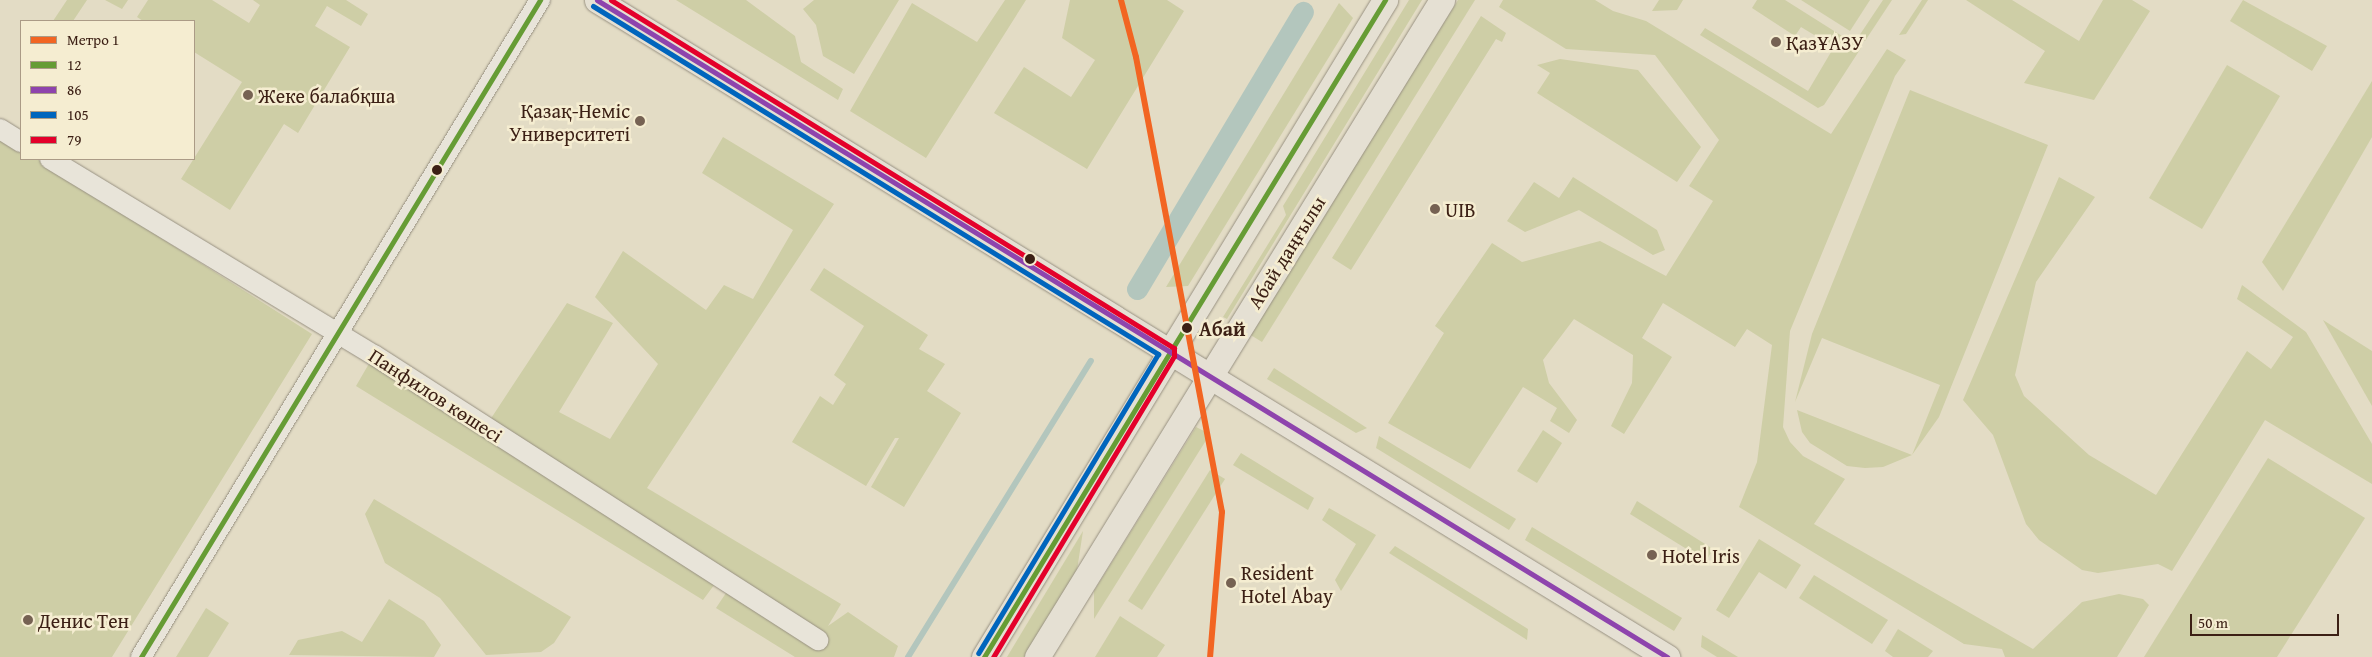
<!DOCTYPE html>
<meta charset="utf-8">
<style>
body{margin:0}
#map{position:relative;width:2372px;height:657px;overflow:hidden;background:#e3dcc5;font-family:"Gentium Book Plus",serif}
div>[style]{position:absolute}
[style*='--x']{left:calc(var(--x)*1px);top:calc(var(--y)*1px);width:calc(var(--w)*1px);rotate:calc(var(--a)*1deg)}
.green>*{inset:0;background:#cecea6}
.stream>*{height:6px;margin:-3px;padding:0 3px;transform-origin:3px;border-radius:3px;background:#b3c6bd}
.canal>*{height:21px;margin:-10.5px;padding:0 10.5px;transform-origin:10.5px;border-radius:10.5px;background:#b3c6bd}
.roads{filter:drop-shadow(0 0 1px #989182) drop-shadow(0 0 1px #989182)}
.minor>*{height:20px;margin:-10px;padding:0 10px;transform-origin:10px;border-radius:10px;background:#e8e4d9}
.major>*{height:25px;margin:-12.5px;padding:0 12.5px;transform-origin:12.5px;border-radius:12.5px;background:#e5e0d3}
.bus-1>*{height:5px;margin:-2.5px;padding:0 2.5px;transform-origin:2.5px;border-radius:2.5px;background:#669c35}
.bus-2>*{height:5px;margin:-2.5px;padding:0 2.5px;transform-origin:2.5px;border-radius:2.5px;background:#8e44ad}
.bus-3>*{height:5px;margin:-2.5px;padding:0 2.5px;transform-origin:2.5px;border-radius:2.5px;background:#0065bd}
.bus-4>*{height:5px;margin:-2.5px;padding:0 2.5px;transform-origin:2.5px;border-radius:2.5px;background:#e4002b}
.metro-1>*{height:6px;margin:-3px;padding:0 3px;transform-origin:3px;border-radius:3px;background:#f26522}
.dots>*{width:14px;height:14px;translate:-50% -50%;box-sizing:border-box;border:2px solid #f5edd1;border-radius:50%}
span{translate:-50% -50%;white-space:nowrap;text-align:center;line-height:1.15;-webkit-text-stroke:5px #f5edd1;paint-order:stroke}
.poi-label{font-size:20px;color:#3c2015}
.left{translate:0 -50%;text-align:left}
.right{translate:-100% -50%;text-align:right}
.street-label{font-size:20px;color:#3c2015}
.stop-label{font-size:20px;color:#3c2015;font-weight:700}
.legend{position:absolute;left:20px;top:20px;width:175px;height:140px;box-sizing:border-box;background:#f5edd1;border:1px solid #ab9b86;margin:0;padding:6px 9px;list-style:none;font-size:15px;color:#3c2015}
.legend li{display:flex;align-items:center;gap:10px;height:25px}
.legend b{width:25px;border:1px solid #ab9b86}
.scale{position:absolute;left:2190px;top:614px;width:149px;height:22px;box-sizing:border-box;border:2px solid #3c2015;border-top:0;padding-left:6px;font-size:15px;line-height:18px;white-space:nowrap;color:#3c2015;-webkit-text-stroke:4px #f5edd1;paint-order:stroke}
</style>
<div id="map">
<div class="green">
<i style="clip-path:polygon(67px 0,87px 0,73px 21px,53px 21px)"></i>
<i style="clip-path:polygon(105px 0,128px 0,122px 9px)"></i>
<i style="clip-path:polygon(148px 0,212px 0,249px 23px,260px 5px,253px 0,346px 0,368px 14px,361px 26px,327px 6px,315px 26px,350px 47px,298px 133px,284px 124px,230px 210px,181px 179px,242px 82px,194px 52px,194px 21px,143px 21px,137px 17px)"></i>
<i style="clip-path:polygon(676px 0,746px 0,795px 36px,801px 62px,843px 89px,838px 100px)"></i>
<i style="clip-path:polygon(814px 0,899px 0,854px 74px,823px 56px,816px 25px,803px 9px)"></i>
<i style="clip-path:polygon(1005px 0,1026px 0,926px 158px,850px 111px,912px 3px,977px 42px)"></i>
<i style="clip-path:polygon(1070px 0,1167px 0,1184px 11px,1087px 169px,994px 113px,1024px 67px,1071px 97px,1095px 60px,1062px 38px)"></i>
<i style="clip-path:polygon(1409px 0,1422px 0,1227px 319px,1223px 317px,1286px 215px,1283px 206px)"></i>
<i style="clip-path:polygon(1458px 0,1475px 0,1262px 342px,1249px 334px)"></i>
<i style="clip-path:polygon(1503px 0,1595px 0,1613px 11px,1646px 21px,1831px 134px,1887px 49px,1906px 60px,1895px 76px,1790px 331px,1783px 427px,1790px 442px,1803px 456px,1845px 479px,1814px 524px,2033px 649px,2082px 602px,2119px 594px,2143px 599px,2149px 605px,2117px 657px,2005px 657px,2002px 649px,1964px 644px,1739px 507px,1757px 462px,1772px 345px,1747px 329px,1735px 347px,1663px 303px,1642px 338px,1672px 357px,1624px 434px,1611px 426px,1632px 383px,1633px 355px,1574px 319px,1543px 360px,1549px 383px,1577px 420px,1569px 433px,1550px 421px,1557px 408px,1523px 387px,1470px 469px,1388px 423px,1444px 333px,1435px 326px,1492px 243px,1522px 262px,1600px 241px,1666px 276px,1713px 201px,1689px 186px,1719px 140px,1655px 55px,1566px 49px,1499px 7px)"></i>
<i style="clip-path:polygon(1659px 0,1683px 0,1677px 10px,1652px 11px)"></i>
<i style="clip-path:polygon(1757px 0,1785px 0,1861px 48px,1824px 105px,1818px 108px,1700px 35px,1705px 28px,1808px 91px,1834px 47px,1801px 27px,1795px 36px,1752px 8px)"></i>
<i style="clip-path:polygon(1801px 0,1870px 0,1850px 31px)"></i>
<i style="clip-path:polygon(1883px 0,1892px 0,1865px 41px,1859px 36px)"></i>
<i style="clip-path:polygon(1922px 0,1928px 0,1906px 34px,1899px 35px)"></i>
<i style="clip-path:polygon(1966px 0,2012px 0,2079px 41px,2103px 0,2132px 0,2150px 11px,2094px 100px,2024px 83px,2045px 51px)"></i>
<i style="clip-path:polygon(2243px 0,2327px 46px,2312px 71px,2230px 21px)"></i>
<i style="clip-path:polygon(1339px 3px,1353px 18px,1188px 286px,1166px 287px)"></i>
<i style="clip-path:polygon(1481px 16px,1506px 33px,1502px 42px,1496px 39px,1351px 270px,1332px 258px)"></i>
<i style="clip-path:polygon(1560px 59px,1638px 70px,1701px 147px,1677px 182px,1537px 93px,1550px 73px,1537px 65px)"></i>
<i style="clip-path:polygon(2227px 65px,2280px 96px,2202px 229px,2149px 198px)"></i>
<i style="clip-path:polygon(2372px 81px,2372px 137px,2283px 291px,2262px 262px)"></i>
<i style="clip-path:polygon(1910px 90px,2048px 145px,1939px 417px,1912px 455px,1883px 467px,1865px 468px,1847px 466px,1810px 443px,1802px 432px,1797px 410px,1912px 455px,1940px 385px,1822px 338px,1795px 402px,1812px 334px)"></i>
<i style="clip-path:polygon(0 136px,21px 149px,21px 159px,37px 159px,312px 334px,112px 657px,0 657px)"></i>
<i style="clip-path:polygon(723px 137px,834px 204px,647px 488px,841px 604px,828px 626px,848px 612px,898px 646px,894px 657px,795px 657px,716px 608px,732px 584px,720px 577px,703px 600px,356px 386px,374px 355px,486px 426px,567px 303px,613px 323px,559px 412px,610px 439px,658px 364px,595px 297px,623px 251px,706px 310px,724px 285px,753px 299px,793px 230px,702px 173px)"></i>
<i style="clip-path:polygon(1573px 177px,1657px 230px,1665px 250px,1653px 255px,1579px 210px,1525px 232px,1507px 221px,1534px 182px,1559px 198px)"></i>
<i style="clip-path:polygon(2059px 177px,2095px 197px,2036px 282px,2015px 375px,2024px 396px,2089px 455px,2156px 495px,2247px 351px,2271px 369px,2293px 337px,2237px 299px,2242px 285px,2306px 332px,2372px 444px,2372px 484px,2265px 420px,2172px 571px,2158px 564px,2098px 573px,2082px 570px,2039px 540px,2026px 524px,1993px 435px,1963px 400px)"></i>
<i style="clip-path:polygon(824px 268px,928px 335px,919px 349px,945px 364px,927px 391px,961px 413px,904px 507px,871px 487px,899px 438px,895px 438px,866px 486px,792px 442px,820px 396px,833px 405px,846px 384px,834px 375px,864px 326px,810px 290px)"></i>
<i style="clip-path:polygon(2323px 320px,2372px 351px,2372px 406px)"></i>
<i style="clip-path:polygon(1274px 368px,1367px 428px,1356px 433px,1267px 379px)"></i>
<i style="clip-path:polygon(1196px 427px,1210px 434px,1094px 619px,1094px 591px)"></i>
<i style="clip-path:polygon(1543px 430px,1562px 443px,1537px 483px,1517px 471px)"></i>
<i style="clip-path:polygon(1379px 436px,1516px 519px,1509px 530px,1376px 448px)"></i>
<i style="clip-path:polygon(1241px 453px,1314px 498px,1308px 510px,1233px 465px)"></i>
<i style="clip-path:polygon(2268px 458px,2365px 518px,2277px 657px,2144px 657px)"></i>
<i style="clip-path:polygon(1210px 470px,1225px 479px,1142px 610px,1128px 601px)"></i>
<i style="clip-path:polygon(374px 499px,571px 617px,554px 643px,541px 652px,486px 655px,440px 598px,385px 563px,365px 514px)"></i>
<i style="clip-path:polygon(1637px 501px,1713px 549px,1706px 561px,1630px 514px)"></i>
<i style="clip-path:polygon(1329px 508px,1376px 535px,1341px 591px,1335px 580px,1356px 544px,1322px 520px)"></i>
<i style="clip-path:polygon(1532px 527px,1682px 618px,1674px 631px,1525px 540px)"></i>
<i style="clip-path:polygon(1083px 531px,1077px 570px,1024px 657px,1007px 657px)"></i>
<i style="clip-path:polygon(1759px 539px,1801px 565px,1786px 589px,1759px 572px,1729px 618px,1716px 610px)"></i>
<i style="clip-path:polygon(1395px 546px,1528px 629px,1527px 640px,1389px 553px)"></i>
<i style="clip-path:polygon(1814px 575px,1888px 620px,1872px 644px,1799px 598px)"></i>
<i style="clip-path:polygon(389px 599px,424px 621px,441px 645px,434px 657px,289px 655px,298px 640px,342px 631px,362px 642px)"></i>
<i style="clip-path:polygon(206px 608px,229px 623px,208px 657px,176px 657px)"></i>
<i style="clip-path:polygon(1120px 616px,1165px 645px,1157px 657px,1095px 657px)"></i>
<i style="clip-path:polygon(1898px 629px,1933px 651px,1928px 657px,1893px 657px,1885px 651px)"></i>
<i style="clip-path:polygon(1702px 635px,1738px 657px,1717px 657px,1701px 647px)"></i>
</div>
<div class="stream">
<i style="--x:908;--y:657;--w:348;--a:-58.3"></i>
</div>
<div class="canal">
<i style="--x:1137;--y:289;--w:323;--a:-59.1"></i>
</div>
<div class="roads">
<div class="minor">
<i style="--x:0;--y:129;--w:25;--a:32"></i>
<i style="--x:50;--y:159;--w:379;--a:31.2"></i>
<i style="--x:374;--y:355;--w:528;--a:32.7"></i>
<i style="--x:141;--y:657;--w:769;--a:-58.73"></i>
</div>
<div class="major">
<i style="--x:597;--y:0;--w:1256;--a:31.55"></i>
<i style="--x:984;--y:657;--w:770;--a:-58.6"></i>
<i style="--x:1037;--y:657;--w:772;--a:-58.35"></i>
</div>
</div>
<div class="bus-1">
<i style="--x:141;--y:657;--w:769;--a:-58.73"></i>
<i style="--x:984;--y:657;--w:770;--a:-58.6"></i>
</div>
<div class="bus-2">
<i style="--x:597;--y:0;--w:1256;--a:31.55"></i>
</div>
<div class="bus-3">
<i style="--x:593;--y:6;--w:664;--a:31.63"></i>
<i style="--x:1158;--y:354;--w:349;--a:121"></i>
</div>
<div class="bus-4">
<i style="--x:611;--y:0;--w:662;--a:31.72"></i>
<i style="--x:1174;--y:348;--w:8;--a:90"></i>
<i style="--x:1174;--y:356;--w:351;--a:121"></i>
</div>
<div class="metro-1">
<i style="--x:1121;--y:0;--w:59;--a:75.3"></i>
<i style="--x:1136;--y:57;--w:463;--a:79.3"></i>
<i style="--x:1222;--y:512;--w:145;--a:94.7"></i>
</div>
<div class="dots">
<i style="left:1776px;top:42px;background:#766253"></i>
<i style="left:248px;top:95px;background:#766253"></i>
<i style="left:640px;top:121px;background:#766253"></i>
<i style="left:437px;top:170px;background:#3c2015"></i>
<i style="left:1435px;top:209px;background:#766253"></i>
<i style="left:1030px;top:259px;background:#3c2015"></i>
<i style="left:1187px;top:328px;background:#3c2015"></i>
<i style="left:1652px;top:555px;background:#766253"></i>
<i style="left:1231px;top:583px;background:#766253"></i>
<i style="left:28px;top:620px;background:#766253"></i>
</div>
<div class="poi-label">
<span class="left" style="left:1786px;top:42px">ҚазҰАЗУ</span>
<span class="left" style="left:258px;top:95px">Жеке балабқша</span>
<span class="right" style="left:630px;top:122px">Қазақ-Неміс<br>Университеті</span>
<span class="left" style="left:1445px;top:209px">UIB</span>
<span class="left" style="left:1662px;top:555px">Hotel Iris</span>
<span class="left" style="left:1241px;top:584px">Resident<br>Hotel Abay</span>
<span class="left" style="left:38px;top:620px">Денис Тен</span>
</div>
<div class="street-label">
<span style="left:1286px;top:252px;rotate:-58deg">Абай даңғылы</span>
<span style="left:436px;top:395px;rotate:33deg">Панфилов көшесі</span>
</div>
<div class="stop-label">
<span class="left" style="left:1199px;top:328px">Абай</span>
</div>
<ul class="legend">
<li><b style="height:6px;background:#f26522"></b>Метро 1</li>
<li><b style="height:6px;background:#669c35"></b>12</li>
<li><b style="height:6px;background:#8e44ad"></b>86</li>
<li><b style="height:6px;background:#0065bd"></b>105</li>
<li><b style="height:6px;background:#e4002b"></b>79</li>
</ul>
<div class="scale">50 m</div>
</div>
